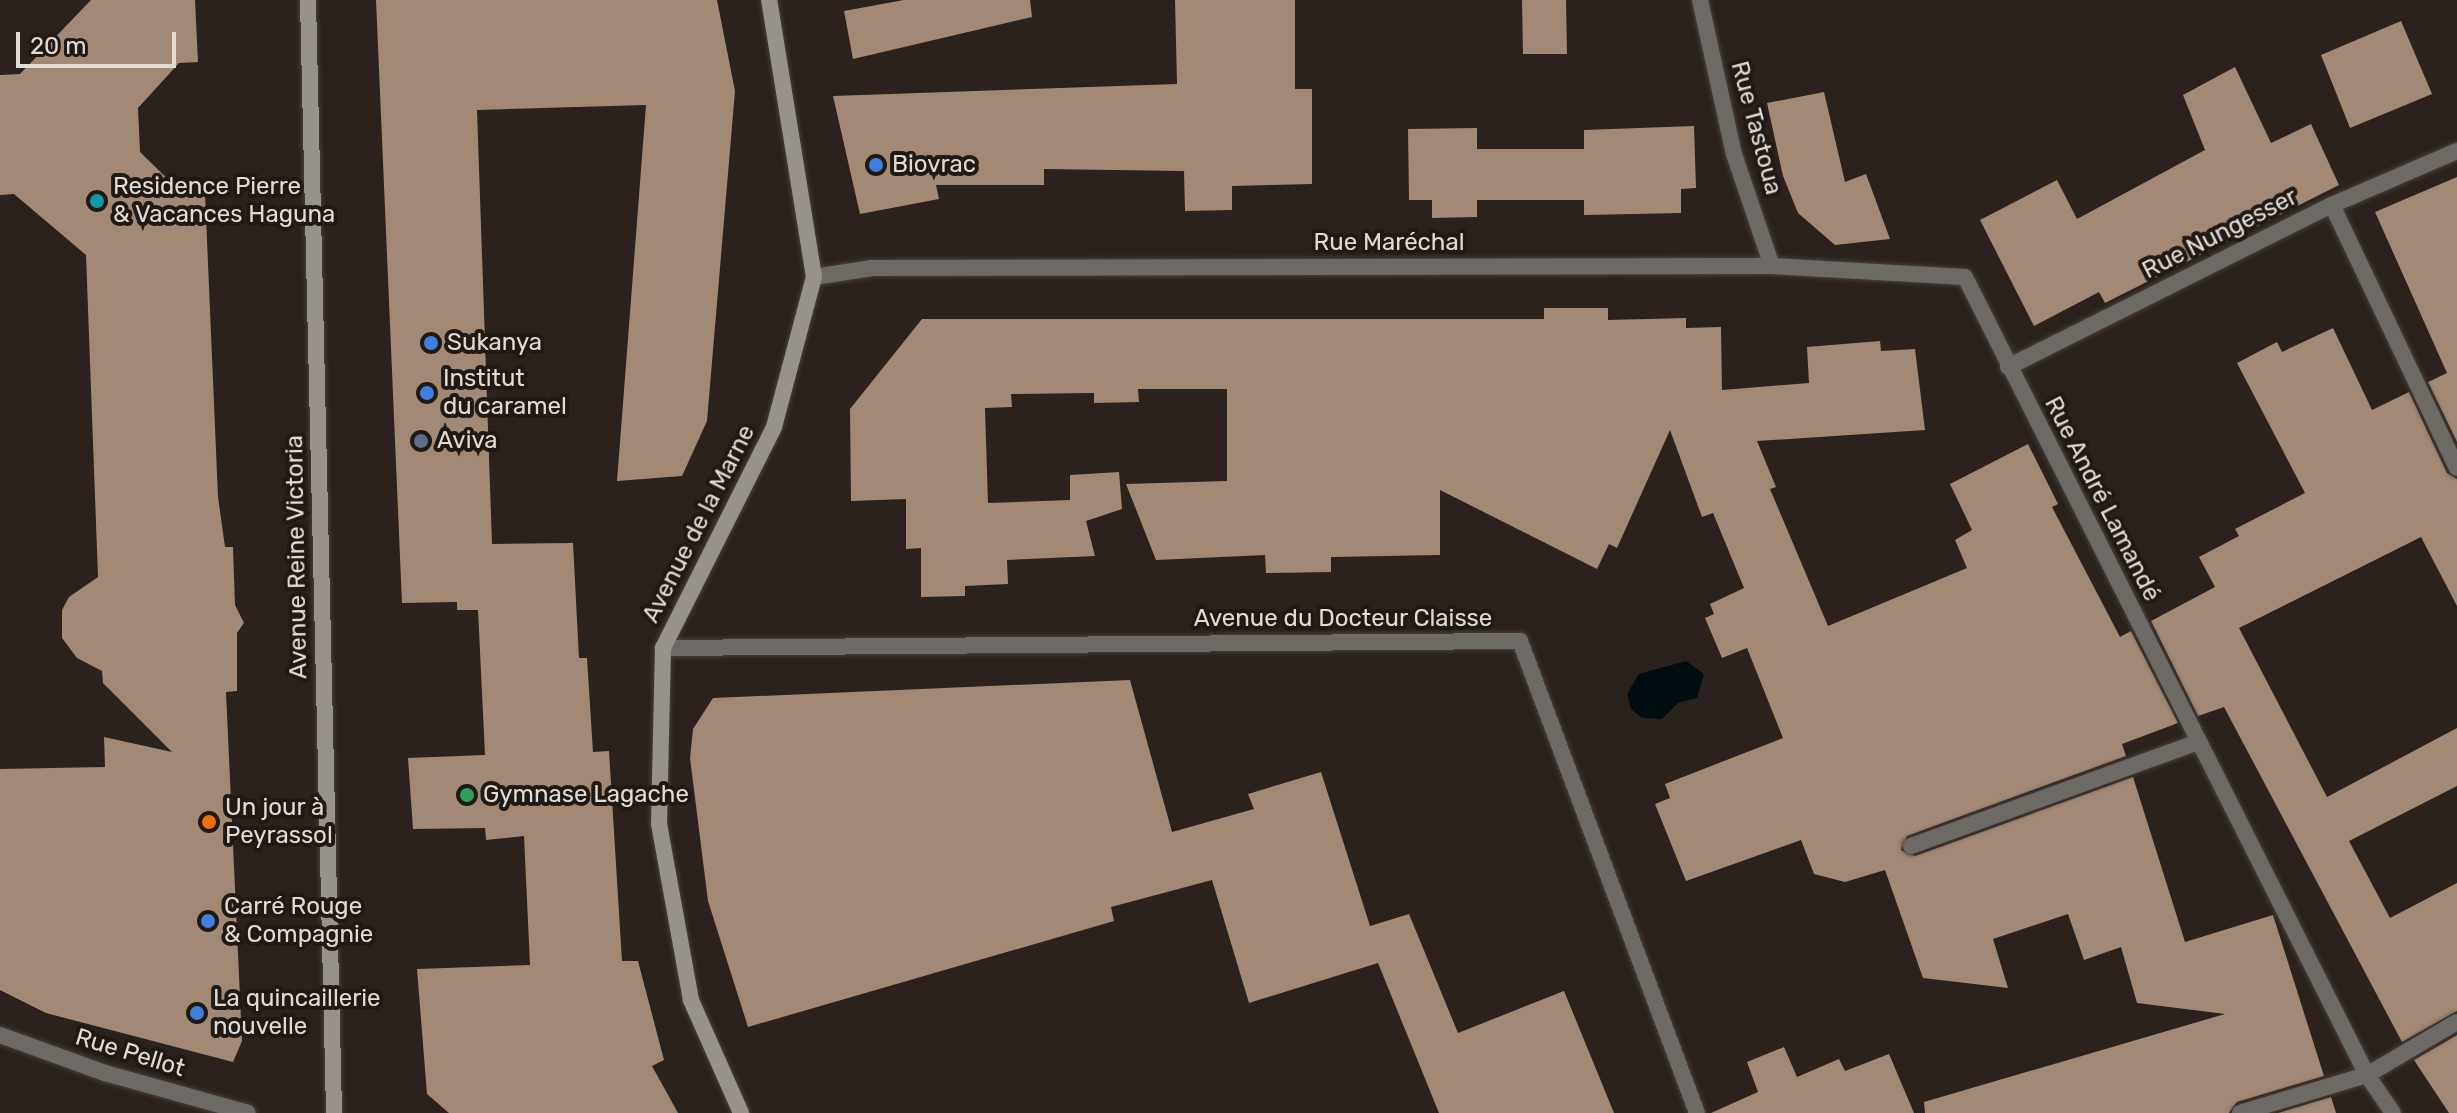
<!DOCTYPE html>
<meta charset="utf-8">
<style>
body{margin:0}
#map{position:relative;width:2457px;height:1113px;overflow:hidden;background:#2b221d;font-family:Rubik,sans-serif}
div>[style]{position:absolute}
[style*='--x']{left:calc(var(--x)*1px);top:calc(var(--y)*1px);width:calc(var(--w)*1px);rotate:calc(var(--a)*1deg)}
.water>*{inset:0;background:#000d11}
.building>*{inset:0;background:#a18975}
.roads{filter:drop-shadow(0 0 2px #48403b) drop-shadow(0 0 2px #48403b)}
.street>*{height:16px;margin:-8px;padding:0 8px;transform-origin:8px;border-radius:8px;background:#6d6a66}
.secondary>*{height:16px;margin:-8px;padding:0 8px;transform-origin:8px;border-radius:8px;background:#97928c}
.dots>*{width:22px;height:22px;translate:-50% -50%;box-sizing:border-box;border:4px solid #211914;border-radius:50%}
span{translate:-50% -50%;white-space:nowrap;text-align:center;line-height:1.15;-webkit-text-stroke:8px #211914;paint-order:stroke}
.street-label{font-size:24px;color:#e0dbd7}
.poi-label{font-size:24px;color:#e0dbd7}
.left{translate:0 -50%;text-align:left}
.scale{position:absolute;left:16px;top:32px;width:160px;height:36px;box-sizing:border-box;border:4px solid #e0dbd7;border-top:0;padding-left:10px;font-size:24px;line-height:28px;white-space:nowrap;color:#e0dbd7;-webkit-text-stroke:6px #211914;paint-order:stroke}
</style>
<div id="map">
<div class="water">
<i style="clip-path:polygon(1686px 661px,1704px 674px,1697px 698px,1678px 703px,1662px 719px,1642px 718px,1631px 709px,1627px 694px,1639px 674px)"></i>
</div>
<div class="building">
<i style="clip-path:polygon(91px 0,195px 0,198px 62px,179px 63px,138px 108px,140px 152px,183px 194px,205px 193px,218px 497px,225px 547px,233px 547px,235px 605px,244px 623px,237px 633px,237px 691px,226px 692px,242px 1041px,233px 1062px,46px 1013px,0 990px,0 769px,105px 767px,104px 737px,172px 752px,103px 683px,102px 671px,77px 658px,62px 638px,62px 610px,69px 597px,98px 577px,86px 255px,14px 194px,0 195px,0 75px,20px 74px)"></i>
<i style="clip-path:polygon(376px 0,717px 0,735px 91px,707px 421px,682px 476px,617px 481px,646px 105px,477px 110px,492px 544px,573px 543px,579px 658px,587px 658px,593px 752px,609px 751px,622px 961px,638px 961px,664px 1060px,652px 1066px,678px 1113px,449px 1113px,427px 1094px,417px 969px,530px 965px,524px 836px,486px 840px,485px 828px,413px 829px,408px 758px,485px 755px,478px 610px,457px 610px,457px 602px,402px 603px)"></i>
<i style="clip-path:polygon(904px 0,1030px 0,1032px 17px,853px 59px,844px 11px)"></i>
<i style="clip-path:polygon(1175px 0,1295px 0,1295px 89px,1312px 89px,1312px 184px,1232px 186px,1232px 210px,1185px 211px,1184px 171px,1044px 169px,1044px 185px,936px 185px,939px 199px,860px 214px,833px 96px,1177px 84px)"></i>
<i style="clip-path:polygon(1522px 0,1566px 0,1567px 54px,1523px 54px)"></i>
<i style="clip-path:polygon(2401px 21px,2432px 94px,2350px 128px,2321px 55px)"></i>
<i style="clip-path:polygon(2235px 67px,2271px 143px,2311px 124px,2339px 185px,2105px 303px,2099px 292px,2034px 326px,1980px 220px,2057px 180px,2077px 219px,2205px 150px,2183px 95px)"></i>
<i style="clip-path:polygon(1824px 92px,1845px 182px,1866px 174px,1890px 239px,1835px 245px,1798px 213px,1783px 176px,1767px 103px)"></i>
<i style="clip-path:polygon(1694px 126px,1696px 188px,1681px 189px,1681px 213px,1584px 215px,1584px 200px,1477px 200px,1477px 217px,1432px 218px,1432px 200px,1409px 200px,1408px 129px,1477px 128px,1477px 149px,1584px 149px,1584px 130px)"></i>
<i style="clip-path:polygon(2457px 177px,2457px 442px,2428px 382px,2447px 373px,2375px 212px)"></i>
<i style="clip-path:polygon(1544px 308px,1608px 308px,1608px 320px,1686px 318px,1686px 328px,1721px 327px,1722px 390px,1809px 383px,1807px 347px,1880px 341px,1881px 351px,1915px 349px,1925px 430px,1757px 441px,1776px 487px,1770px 489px,1828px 626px,1967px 568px,1955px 540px,1972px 530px,1950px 484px,2028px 444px,2058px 504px,2052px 507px,2120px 637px,2131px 631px,2178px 723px,2122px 744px,2126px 756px,1907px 836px,1901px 850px,1915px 856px,2133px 777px,2185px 942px,2273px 915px,2324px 1076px,2237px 1102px,2229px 1113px,1925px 1113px,1924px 1102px,2225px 1014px,2137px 1003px,2121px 947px,2084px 960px,2068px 914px,1993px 939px,2008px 988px,1923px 978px,1885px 870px,1845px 882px,1814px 874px,1801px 840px,1686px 881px,1655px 804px,1670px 798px,1665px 784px,1783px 738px,1747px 648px,1722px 658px,1705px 618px,1714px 614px,1710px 604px,1744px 588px,1713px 513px,1702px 517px,1670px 430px,1617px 548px,1609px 544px,1597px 569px,1440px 490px,1440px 555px,1331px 557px,1331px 572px,1266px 573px,1265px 555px,1156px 560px,1126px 484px,1227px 481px,1227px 389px,1138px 389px,1139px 402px,1094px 403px,1094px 393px,1011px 394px,1012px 407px,985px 408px,988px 503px,1070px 500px,1070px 475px,1119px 472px,1122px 509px,1086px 521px,1095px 556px,1007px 560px,1008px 584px,965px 586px,965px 596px,921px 597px,921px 548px,906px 549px,906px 499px,851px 501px,850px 409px,922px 319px,1544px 319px)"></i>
<i style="clip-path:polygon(2333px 328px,2372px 410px,2409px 392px,2447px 473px,2457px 479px,2457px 606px,2421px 537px,2239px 628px,2327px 797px,2457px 728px,2457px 786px,2349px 841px,2390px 918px,2457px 883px,2457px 1011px,2402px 1042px,2224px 707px,2198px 716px,2151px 621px,2215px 587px,2199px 557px,2239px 536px,2235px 529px,2305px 493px,2237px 363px,2277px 342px,2282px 352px)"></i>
<i style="clip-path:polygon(1130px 680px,1172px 832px,1254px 809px,1248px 794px,1321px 772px,1370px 926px,1409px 914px,1458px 1033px,1564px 991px,1614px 1113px,1439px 1113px,1378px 963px,1249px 1003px,1212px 880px,1111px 907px,1114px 921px,748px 1027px,708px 901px,690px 758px,693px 729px,713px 698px)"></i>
<i style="clip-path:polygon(2457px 1035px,2457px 1113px,2449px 1113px,2414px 1060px)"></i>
<i style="clip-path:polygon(1784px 1047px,1797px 1077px,1839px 1059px,1845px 1071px,1889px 1054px,1914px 1113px,1711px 1113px,1758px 1092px,1747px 1062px)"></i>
<i style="clip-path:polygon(2331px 1097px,2336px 1113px,2278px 1113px)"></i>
</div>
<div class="roads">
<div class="street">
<i style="--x:1700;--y:0;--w:158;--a:77.6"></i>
<i style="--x:1734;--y:154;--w:118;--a:71.3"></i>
<i style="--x:2332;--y:205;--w:291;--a:64.6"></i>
<i style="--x:814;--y:277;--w:59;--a:-8.8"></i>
<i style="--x:872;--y:268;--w:900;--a:-0.13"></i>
<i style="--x:1772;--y:266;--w:193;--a:3.3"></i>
<i style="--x:1965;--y:277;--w:894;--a:63.26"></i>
<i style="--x:2367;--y:1075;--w:46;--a:55.6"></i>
<i style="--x:2008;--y:367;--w:362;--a:-26.6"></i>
<i style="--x:2332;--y:205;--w:136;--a:-23.4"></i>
<i style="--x:663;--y:648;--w:857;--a:-0.47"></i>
<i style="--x:1520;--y:641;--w:504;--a:69.44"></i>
<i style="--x:1911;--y:846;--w:305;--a:-19.9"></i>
<i style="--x:0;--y:1035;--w:112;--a:19.9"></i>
<i style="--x:105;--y:1073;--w:148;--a:15.6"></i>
<i style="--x:2240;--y:1113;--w:133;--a:-16.7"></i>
<i style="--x:2367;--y:1075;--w:104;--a:-30.5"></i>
</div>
<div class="secondary">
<i style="--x:308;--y:0;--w:1113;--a:88.66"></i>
<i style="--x:741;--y:1113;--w:124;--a:-113.9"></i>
<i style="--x:691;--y:1000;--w:179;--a:-100.3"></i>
<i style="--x:659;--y:824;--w:176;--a:-88.7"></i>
<i style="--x:663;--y:648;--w:247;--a:-63.3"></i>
<i style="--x:774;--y:427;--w:155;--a:-75.1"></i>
<i style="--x:814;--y:277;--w:281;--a:-99.2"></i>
</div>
</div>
<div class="dots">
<i style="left:876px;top:165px;background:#3f7fe0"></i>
<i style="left:97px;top:201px;background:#0f9aa8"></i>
<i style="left:431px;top:343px;background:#3f7fe0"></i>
<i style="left:427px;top:393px;background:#3f7fe0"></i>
<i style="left:421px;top:441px;background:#5c6f8a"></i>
<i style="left:467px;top:795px;background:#2e9e5b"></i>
<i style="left:209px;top:822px;background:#e8710a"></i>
<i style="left:208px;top:921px;background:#3f7fe0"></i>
<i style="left:197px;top:1013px;background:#3f7fe0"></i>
</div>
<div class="street-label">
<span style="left:1756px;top:128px;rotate:75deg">Rue Tastoua</span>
<span style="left:2220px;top:234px;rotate:-27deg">Rue Nungesser</span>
<span style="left:1389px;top:243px">Rue Maréchal</span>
<span style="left:2102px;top:499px;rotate:63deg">Rue André Lamandé</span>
<span style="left:699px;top:524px;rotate:-63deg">Avenue de la Marne</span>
<span style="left:297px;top:557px;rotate:-91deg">Avenue Reine Victoria</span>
<span style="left:1343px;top:619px">Avenue du Docteur Claisse</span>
<span style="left:130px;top:1053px;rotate:17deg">Rue Pellot</span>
</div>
<div class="poi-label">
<span class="left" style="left:892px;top:165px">Biovrac</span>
<span class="left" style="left:113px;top:201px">Residence Pierre<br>&amp; Vacances Haguna</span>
<span class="left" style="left:447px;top:343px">Sukanya</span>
<span class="left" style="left:443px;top:393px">Institut<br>du caramel</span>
<span class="left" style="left:437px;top:441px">Aviva</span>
<span class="left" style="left:483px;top:795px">Gymnase Lagache</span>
<span class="left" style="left:225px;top:822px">Un jour à<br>Peyrassol</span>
<span class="left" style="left:224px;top:921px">Carré Rouge<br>&amp; Compagnie</span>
<span class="left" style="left:213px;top:1013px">La quincaillerie<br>nouvelle</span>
</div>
<div class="scale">20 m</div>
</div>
